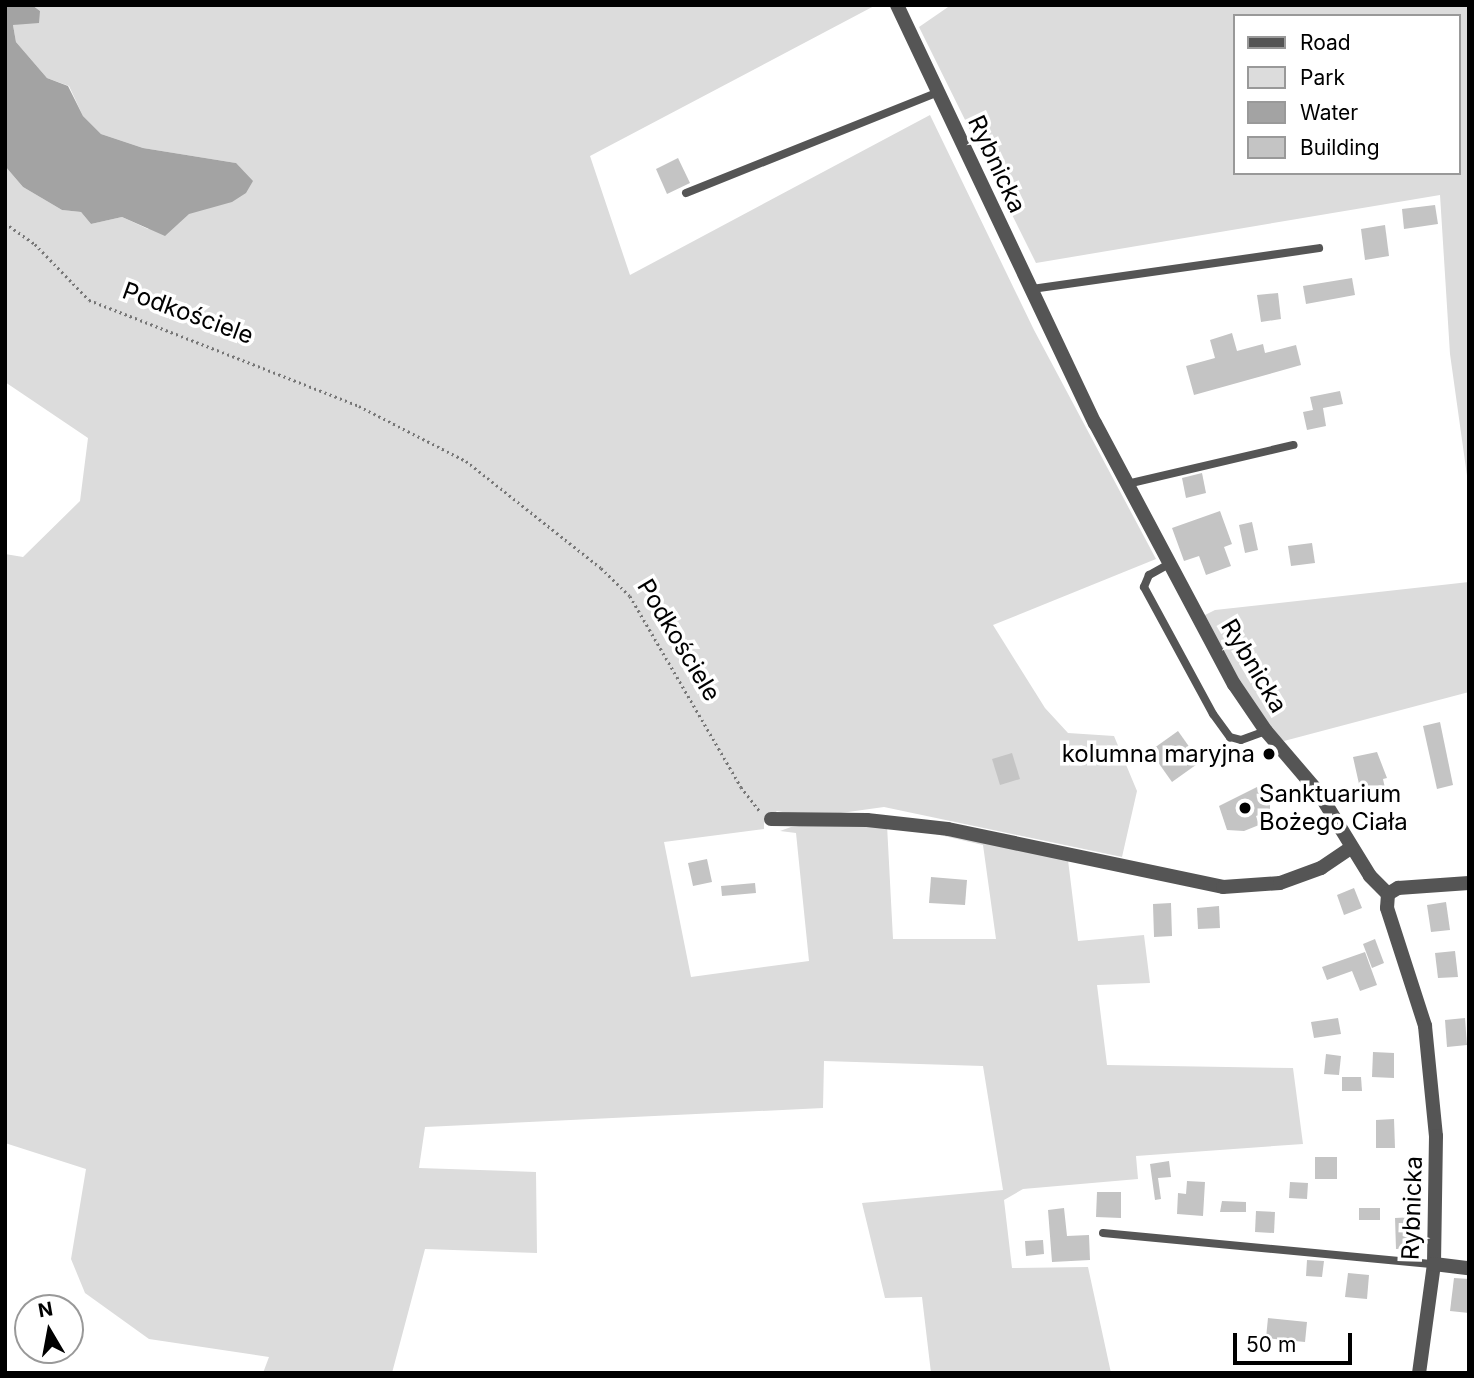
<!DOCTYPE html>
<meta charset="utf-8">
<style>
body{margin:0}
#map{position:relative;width:1474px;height:1378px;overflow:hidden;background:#fff;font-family:Inter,sans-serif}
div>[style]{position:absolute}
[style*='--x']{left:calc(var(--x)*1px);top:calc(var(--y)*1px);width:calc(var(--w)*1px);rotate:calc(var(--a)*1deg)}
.green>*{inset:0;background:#dcdcdc}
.water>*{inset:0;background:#a3a3a3}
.building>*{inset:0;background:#c4c4c4}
.path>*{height:2.5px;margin-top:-1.25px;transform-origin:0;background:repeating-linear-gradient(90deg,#777 0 2px,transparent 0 5.5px)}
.service>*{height:8px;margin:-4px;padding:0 4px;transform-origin:4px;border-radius:4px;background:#555}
.minor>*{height:14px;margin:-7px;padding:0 7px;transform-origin:7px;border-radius:7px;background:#555}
.dots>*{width:19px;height:19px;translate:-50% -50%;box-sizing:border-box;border:4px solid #fff;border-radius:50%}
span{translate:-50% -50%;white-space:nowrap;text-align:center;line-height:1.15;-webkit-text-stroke:7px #fff;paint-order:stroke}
.street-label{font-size:24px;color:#000}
.poi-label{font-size:24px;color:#000}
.right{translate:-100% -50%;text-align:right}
.left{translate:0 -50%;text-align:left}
.frame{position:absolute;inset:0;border:7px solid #000;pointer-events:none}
.legend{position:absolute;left:1233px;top:14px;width:228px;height:161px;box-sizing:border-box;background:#fff;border:2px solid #999;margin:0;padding:9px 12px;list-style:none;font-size:21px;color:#000}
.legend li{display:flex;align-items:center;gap:14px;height:35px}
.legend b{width:35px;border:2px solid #999}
.north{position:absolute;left:14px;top:1294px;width:70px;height:70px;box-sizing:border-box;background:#fff;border:2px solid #999;border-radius:50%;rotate:350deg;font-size:19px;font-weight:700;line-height:28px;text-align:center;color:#000}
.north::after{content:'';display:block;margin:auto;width:24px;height:32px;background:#000;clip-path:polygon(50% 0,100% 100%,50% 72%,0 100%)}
.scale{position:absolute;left:1233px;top:1333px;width:119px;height:32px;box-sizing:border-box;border:4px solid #000;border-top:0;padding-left:9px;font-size:21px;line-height:24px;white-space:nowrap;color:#000;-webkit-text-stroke:5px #fff;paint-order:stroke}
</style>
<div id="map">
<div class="green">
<i style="clip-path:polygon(32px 5px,876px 5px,590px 156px,630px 275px,930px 115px,1034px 330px,1156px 559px,993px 625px,1045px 708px,1068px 733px,1114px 736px,1137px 791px,1122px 857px,884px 807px,812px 817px,777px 811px,764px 821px,764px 829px,664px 842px,691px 977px,809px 961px,796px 833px,780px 831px,791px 827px,833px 822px,887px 825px,893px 939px,996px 939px,983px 845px,931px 833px,950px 833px,1068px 860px,1078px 941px,1144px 935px,1150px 983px,1097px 985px,1107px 1065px,1293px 1068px,1303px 1144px,1136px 1156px,1138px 1179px,1023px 1189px,1004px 1200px,1012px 1268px,1088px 1267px,1111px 1373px,931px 1373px,922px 1297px,885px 1298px,862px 1203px,1003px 1190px,983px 1066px,824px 1061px,823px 1108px,425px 1127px,419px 1168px,536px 1172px,537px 1253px,425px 1249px,392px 1373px,263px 1373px,269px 1357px,149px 1339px,85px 1293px,71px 1259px,86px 1169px,5px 1143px,5px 554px,23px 557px,80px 501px,88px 438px,5px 382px,5px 166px,23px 187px,62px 210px,81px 212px,91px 224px,122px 217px,148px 229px,236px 163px,143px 148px,101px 134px,83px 116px,69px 86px,47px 78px,16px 42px,13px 25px,26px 22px,40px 11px)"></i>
<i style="clip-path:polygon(evenodd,951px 5px,1469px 5px,1469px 490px,1450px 354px,1440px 195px,1036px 263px,919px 27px,951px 5px,1234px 16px,1458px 16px,1458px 173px,1234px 173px,1234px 16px)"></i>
<i style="clip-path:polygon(1469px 582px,1469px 692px,1284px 741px,1269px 728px,1201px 617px,1215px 610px)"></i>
</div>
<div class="water">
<i style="clip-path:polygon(5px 5px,32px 5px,40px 11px,39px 23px,13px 25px,16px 42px,47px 78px,68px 86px,83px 116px,101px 134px,143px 148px,236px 163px,253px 181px,246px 193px,232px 202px,189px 214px,165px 236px,122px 217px,91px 224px,81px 212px,62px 210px,23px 187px,5px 166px)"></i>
</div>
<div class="building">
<i style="clip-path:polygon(678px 158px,690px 183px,667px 194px,656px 169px)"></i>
<i style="clip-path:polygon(1435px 205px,1438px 224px,1404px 229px,1402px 209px)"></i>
<i style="clip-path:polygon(1385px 225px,1389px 256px,1365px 260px,1361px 229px)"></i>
<i style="clip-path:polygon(1352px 278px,1355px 295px,1306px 304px,1303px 286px)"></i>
<i style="clip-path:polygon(1278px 293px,1281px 319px,1261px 322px,1257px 295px)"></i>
<i style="clip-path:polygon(1232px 333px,1237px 351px,1263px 344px,1265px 353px,1296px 345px,1301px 365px,1194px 395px,1186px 366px,1215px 358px,1210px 340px)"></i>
<i style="clip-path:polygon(1340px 391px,1343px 404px,1323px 408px,1326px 426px,1307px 430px,1303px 412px,1313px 410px,1310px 397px)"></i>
<i style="clip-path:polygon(1202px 473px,1206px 493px,1186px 498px,1182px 478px)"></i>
<i style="clip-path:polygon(1220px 511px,1232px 544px,1224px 547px,1231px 566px,1206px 575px,1199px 556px,1184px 561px,1172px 528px)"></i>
<i style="clip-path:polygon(1252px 522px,1258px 550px,1245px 553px,1239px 525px)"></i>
<i style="clip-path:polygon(1312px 543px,1315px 563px,1291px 566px,1288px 546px)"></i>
<i style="clip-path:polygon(1440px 722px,1453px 785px,1437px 789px,1423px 726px)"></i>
<i style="clip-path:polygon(1178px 731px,1200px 762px,1172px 782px,1150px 751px)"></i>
<i style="clip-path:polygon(1377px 752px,1387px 778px,1383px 779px,1387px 797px,1363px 802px,1353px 757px)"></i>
<i style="clip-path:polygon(1012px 753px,1020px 779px,1000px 785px,992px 759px)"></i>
<i style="clip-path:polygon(1257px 787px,1261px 796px,1270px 799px,1270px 811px,1256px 816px,1259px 825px,1244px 831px,1227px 830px,1219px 806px)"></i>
<i style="clip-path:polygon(707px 859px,712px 882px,693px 886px,688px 863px)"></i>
<i style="clip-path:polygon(931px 877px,967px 880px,965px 905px,929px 903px)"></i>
<i style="clip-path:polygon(755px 883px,756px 893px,722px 896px,721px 886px)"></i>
<i style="clip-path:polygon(1354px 888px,1362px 908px,1344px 915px,1337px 895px)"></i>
<i style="clip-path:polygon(1446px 902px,1450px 930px,1431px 932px,1427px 905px)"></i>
<i style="clip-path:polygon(1171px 903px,1172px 936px,1154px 937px,1153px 904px)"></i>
<i style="clip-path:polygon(1219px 906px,1220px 928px,1198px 929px,1197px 908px)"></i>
<i style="clip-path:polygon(1375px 939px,1384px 963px,1372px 968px,1363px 944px)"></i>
<i style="clip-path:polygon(1455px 951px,1458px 977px,1438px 978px,1435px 953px)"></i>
<i style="clip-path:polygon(1365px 952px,1377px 985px,1360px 991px,1352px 971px,1327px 980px,1322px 967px)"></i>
<i style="clip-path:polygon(1338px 1018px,1341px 1034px,1314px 1038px,1311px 1022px)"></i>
<i style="clip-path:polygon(1465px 1018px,1467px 1045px,1447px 1047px,1445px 1020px)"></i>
<i style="clip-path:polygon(1373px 1052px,1394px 1053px,1394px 1078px,1372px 1077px)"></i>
<i style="clip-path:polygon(1326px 1054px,1341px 1056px,1339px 1075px,1324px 1074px)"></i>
<i style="clip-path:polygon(1342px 1077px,1361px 1077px,1362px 1091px,1342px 1091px)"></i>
<i style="clip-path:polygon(1394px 1119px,1395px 1148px,1376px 1148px,1376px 1120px)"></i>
<i style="clip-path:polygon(1315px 1157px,1337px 1157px,1337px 1179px,1315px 1179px)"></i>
<i style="clip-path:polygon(1169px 1161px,1171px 1177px,1158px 1178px,1161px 1199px,1155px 1200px,1150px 1164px)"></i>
<i style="clip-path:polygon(1187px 1181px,1205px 1182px,1203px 1216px,1177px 1214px,1178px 1193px,1186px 1194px)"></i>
<i style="clip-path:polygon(1290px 1182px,1308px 1183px,1307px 1199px,1289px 1198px)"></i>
<i style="clip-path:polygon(1097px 1192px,1121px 1192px,1121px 1218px,1096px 1217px)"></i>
<i style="clip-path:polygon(1222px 1201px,1246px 1202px,1246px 1212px,1220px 1212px)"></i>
<i style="clip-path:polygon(1064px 1208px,1067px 1236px,1089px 1235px,1090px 1260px,1052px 1262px,1048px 1210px)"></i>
<i style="clip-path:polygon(1359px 1208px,1380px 1208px,1380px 1220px,1359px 1220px)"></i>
<i style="clip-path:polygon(1256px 1211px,1275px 1212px,1274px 1233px,1255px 1232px)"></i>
<i style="clip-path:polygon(1415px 1217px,1415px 1248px,1396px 1249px,1395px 1218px)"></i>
<i style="clip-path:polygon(1043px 1240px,1044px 1254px,1026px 1256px,1025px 1241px)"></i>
<i style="clip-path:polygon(1307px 1260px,1324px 1261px,1322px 1277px,1306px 1276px)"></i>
<i style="clip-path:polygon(1348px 1273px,1369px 1275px,1367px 1299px,1345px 1297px)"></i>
<i style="clip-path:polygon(1454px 1278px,1469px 1279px,1469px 1313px,1450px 1311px)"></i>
<i style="clip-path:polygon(1268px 1318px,1307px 1322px,1305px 1342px,1266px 1338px)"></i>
</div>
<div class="path">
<i style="--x:5;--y:223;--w:37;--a:35"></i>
<i style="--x:35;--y:244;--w:78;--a:46"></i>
<i style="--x:89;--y:300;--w:290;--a:21.4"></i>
<i style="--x:359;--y:406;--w:120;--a:27.2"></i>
<i style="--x:466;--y:461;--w:172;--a:38.4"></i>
<i style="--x:601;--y:568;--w:40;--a:44"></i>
<i style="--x:630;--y:596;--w:221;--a:59.8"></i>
<i style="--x:741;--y:787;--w:31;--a:52"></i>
</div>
<div class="service">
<i style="--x:686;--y:193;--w:271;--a:-21.8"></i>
<i style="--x:1032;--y:289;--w:290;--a:-8.1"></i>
<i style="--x:1127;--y:484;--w:171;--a:-13.2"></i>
<i style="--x:1169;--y:564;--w:23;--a:151"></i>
<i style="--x:1149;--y:575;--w:13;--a:113"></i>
<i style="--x:1144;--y:587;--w:145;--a:61.5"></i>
<i style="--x:1213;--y:714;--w:29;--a:54"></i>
<i style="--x:1230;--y:737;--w:11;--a:15"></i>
<i style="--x:1241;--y:740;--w:27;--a:-20"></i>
<i style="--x:1103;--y:1233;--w:332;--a:5.4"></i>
</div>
<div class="minor">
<i style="--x:897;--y:5;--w:463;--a:64.7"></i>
<i style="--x:1095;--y:423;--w:296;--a:62"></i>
<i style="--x:1234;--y:684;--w:57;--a:55.8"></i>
<i style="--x:1266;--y:731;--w:82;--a:49.5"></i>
<i style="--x:1319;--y:793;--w:97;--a:58.4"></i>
<i style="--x:1370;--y:876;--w:25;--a:45"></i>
<i style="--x:771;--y:819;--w:96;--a:0.6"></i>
<i style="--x:867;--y:820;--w:81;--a:6.3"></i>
<i style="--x:948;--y:829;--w:281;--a:11.9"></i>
<i style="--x:1223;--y:887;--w:57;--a:-4"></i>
<i style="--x:1280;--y:883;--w:44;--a:-20.1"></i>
<i style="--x:1321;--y:868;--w:37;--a:-34"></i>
<i style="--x:1388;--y:894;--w:14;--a:94"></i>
<i style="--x:1387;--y:908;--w:124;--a:72.1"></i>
<i style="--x:1425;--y:1026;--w:111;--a:84.3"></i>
<i style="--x:1436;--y:1136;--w:128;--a:90.9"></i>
<i style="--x:1434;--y:1264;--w:110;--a:97.8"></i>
<i style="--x:1388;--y:894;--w:12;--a:-31"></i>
<i style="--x:1398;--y:888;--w:71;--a:-4"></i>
<i style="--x:1434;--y:1264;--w:35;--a:7"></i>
</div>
<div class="dots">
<i style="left:1269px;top:754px;background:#000"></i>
<i style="left:1245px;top:808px;background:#000"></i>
</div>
<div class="street-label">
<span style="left:997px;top:164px;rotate:65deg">Rybnicka</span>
<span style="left:188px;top:313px;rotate:20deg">Podkościele</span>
<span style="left:679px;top:640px;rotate:59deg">Podkościele</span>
<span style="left:1254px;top:666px;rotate:59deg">Rybnicka</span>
<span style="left:1412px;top:1208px;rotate:-88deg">Rybnicka</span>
</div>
<div class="poi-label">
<span class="right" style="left:1255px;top:754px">kolumna maryjna</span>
<span class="left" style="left:1259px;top:808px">Sanktuarium<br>Bożego Ciała</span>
</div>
<div class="frame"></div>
<ul class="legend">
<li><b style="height:9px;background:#555"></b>Road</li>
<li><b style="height:19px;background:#dcdcdc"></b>Park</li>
<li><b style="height:19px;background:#a3a3a3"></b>Water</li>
<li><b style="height:19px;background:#c4c4c4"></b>Building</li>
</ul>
<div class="north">N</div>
<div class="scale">50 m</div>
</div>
